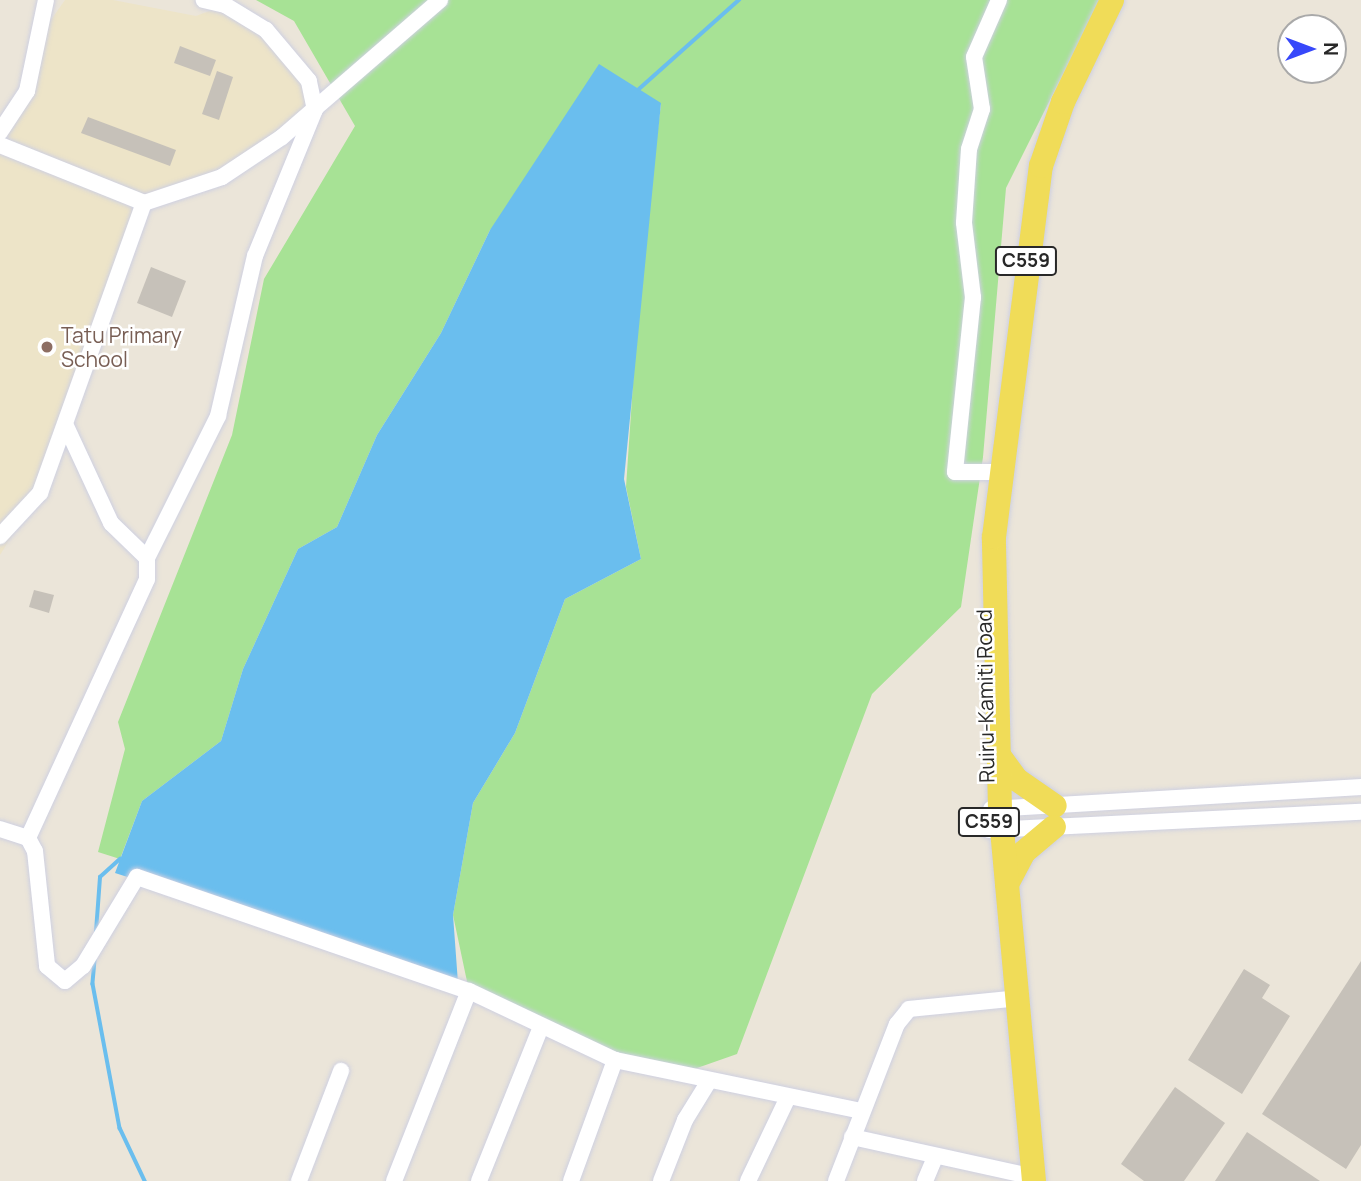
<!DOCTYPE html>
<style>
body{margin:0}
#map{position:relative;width:1361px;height:1181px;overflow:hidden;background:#ebe5d9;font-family:Manrope,sans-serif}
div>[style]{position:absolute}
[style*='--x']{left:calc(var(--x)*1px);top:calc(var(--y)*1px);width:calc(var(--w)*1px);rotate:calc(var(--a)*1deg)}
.education>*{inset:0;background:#ede4c8}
.green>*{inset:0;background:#a7e295}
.water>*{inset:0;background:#6abeee}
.stream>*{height:3.5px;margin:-1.75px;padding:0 1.75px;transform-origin:1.75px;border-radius:1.75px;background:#6abeee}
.building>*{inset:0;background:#c6c1b9}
.roads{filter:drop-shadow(0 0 2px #ced0e1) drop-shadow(0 0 2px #ced0e1)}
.street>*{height:16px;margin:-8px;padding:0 8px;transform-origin:8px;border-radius:8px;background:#fff}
.primary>*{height:24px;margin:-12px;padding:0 12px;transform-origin:12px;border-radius:12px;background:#f0dc58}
.dots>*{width:19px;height:19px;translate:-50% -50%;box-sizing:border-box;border:4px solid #fff;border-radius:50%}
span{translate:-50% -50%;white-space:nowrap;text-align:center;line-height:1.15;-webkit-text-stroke:5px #fff;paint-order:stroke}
.shield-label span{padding:2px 5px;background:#fff;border:2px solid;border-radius:5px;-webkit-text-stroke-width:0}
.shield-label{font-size:19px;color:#282828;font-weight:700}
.education-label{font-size:21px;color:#785e54}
.left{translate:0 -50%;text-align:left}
.street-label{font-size:21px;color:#282828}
.north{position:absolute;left:1277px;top:14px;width:70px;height:70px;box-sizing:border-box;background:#fff;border:2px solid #a9a9a9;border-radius:50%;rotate:90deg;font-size:19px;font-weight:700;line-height:28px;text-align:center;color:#282828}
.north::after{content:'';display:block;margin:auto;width:24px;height:32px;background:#3748fa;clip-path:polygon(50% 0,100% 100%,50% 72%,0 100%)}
</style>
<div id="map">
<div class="education">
<i style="clip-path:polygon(65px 0,113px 0,196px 16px,225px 5px,296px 62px,315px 110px,222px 177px,144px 203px,52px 472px,0 555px,0 118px,17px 97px,32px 47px)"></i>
</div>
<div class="green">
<i style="clip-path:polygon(256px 0,1100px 0,1006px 188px,983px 457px,961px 607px,872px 694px,737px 1054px,680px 1074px,558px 1035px,469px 991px,453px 915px,473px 803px,515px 733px,565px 599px,641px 559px,626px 487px,641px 265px,661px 104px,490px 230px,441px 333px,377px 435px,337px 527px,298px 549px,243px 669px,221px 741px,142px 801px,120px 859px,98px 852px,125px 749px,118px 722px,232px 435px,264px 279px,355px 126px,294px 21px)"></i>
</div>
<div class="water">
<i style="clip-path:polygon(599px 64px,661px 103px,624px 479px,641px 559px,565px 599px,515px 733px,473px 803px,453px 915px,458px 983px,115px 873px,142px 801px,221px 741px,243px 669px,298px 549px,337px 527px,377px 435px,441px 333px,490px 230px)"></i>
</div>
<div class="stream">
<i style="--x:639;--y:89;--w:134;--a:-41.7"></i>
<i style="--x:96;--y:932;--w:55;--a:-85.8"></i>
<i style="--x:100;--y:877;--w:27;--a:-42"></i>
<i style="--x:95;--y:960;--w:24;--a:95"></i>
<i style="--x:93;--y:984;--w:147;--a:79.4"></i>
<i style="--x:120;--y:1128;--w:59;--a:64.7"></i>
</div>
<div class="building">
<i style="clip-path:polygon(180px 46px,216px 60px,210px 76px,174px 63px)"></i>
<i style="clip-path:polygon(217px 71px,233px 77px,219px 120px,202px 114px)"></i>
<i style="clip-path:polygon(88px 117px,176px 150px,170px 166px,81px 133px)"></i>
<i style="clip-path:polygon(151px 267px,186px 281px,172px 317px,137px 303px)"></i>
<i style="clip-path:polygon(34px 590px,54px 595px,49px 613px,29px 607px)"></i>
<i style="clip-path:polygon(1361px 961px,1361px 1145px,1346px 1169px,1262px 1114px)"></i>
<i style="clip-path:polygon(1244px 969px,1270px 985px,1262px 998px,1290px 1016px,1242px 1094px,1188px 1060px)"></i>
<i style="clip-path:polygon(1175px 1087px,1225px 1123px,1184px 1181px,1144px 1181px,1121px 1164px)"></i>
<i style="clip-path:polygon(1247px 1132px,1320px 1181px,1215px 1181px)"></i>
</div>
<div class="roads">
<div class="street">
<i style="--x:999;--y:0;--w:62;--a:113.7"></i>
<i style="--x:974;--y:57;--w:53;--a:81.3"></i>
<i style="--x:982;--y:109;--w:42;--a:108"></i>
<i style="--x:969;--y:149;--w:74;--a:93.9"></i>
<i style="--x:964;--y:223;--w:75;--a:83.1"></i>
<i style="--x:973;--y:297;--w:176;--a:95.9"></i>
<i style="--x:955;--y:472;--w:48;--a:0"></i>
<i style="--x:0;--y:132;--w:49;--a:-56.6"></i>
<i style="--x:27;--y:91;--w:93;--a:-78.2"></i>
<i style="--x:0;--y:145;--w:155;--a:21.9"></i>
<i style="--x:0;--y:536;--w:59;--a:-47.1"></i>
<i style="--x:40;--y:493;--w:308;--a:-70.3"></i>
<i style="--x:144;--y:203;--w:82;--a:-18.4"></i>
<i style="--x:222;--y:177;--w:72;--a:-33.7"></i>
<i style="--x:282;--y:137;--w:209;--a:-40.9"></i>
<i style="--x:147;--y:558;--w:159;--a:-63.4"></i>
<i style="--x:218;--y:416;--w:164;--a:-77"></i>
<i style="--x:255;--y:256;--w:158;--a:-67.7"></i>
<i style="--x:315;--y:110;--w:30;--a:-102"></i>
<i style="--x:309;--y:81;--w:67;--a:-130.1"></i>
<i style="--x:266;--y:30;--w:48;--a:-148.6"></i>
<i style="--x:225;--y:5;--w:22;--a:-167"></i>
<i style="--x:991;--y:809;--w:371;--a:-3.4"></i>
<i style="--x:0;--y:829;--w:29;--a:18"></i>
<i style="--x:28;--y:838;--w:15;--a:62"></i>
<i style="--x:35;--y:851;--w:116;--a:84"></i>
<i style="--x:47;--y:966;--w:23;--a:40"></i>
<i style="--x:65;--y:981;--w:23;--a:-40"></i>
<i style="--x:83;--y:966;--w:104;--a:-58.8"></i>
<i style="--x:137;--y:877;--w:351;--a:19"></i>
<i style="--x:469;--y:991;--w:161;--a:25.3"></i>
<i style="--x:615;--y:1060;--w:251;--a:11.7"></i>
<i style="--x:989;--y:830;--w:372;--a:-2.8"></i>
<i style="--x:28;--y:838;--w:285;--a:-65.3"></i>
<i style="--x:147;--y:579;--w:21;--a:-90"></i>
<i style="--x:147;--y:558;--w:50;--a:-135.8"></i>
<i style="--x:111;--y:523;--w:109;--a:-114.9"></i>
<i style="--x:852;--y:1137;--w:186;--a:12.4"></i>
<i style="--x:299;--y:1181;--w:118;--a:-69.1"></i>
<i style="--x:394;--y:1181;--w:204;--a:-68.5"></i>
<i style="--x:479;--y:1181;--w:166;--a:-68.1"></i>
<i style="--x:571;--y:1181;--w:129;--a:-70"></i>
<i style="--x:661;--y:1181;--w:66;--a:-68.5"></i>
<i style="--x:685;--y:1120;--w:46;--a:-58.4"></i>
<i style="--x:748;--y:1181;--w:93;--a:-64.5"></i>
<i style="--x:836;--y:1181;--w:168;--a:-68.8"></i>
<i style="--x:897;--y:1024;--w:19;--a:-51"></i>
<i style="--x:909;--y:1009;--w:111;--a:-5.7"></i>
<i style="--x:925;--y:1181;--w:25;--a:-67"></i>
</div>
<div class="primary">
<i style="--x:998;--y:754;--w:31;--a:54"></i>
<i style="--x:1016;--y:779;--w:47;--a:34.7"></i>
<i style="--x:1007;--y:884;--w:36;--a:-62"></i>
<i style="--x:1024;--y:852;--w:39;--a:-40"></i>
<i style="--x:1034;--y:1181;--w:374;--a:-95.2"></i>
<i style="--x:1000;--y:809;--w:272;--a:-91.3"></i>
<i style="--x:994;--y:537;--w:374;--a:-82.8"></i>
<i style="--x:1041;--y:166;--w:68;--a:-71"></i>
<i style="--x:1063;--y:102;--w:113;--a:-64.3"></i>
</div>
</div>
<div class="dots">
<i style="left:47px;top:347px;background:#8d6e63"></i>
</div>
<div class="shield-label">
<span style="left:1026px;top:261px">C559</span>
<span style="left:989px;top:822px">C559</span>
</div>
<div class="education-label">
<span class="left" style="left:61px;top:347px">Tatu Primary<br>School</span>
</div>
<div class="street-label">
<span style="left:985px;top:696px;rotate:-91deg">Ruiru-Kamiti Road</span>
</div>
<div class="north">N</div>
</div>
